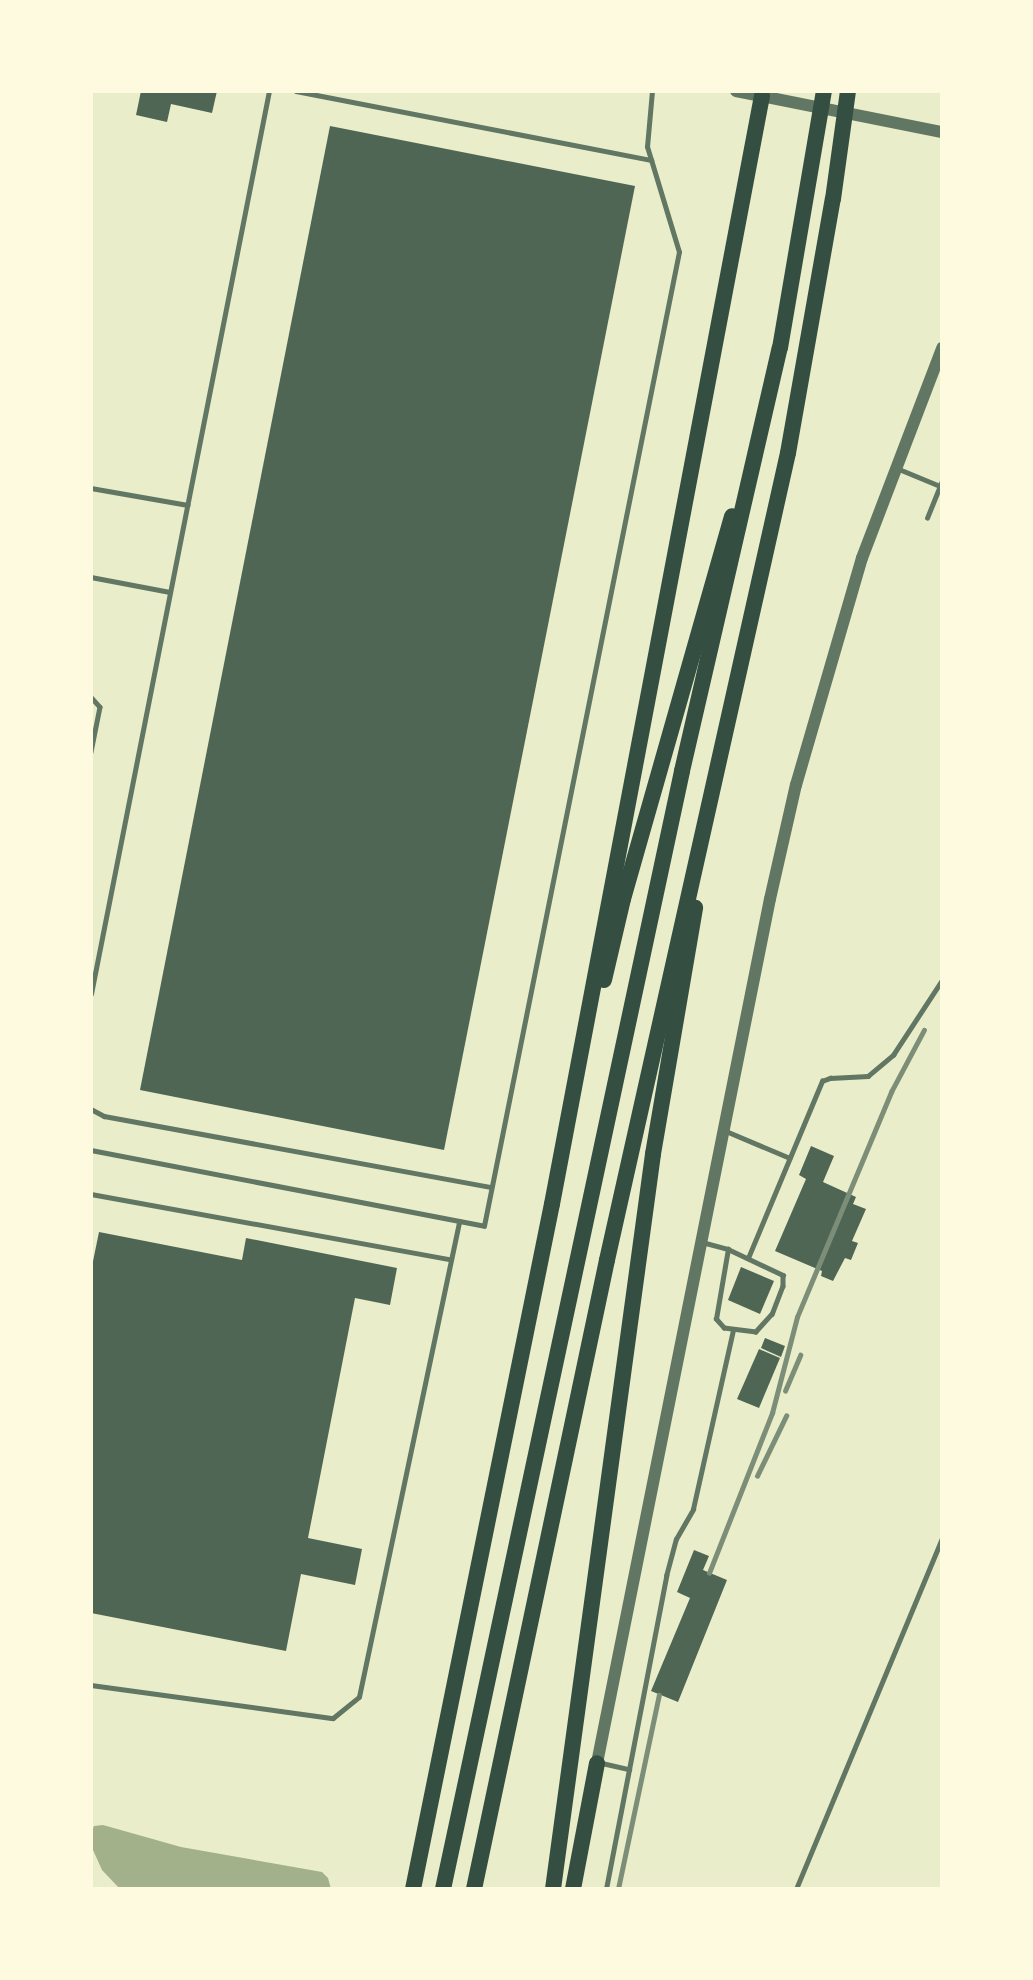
<!DOCTYPE html>
<style>
body{margin:0}
#map{position:relative;width:1033px;height:1980px;overflow:hidden;background:#e9edc9;font-family:Commissioner,sans-serif}
div>[style]{position:absolute}
[style*='--x']{left:calc(var(--x)*1px);top:calc(var(--y)*1px);width:calc(var(--w)*1px);rotate:calc(var(--a)*1deg)}
.water>*{inset:0;background:#a3b18a}
.building>*{inset:0;background:#4f6655}
.service>*{height:4.5px;margin:-2.25px;padding:0 2.25px;transform-origin:2.25px;border-radius:2.25px;background:#617663}
.tertiary>*{height:12px;margin:-6px;padding:0 6px;transform-origin:6px;border-radius:6px;background:#617663}
.trunk>*{height:16px;margin:-8px;padding:0 8px;transform-origin:8px;border-radius:8px;background:#344e41}
.rail>*{height:4.5px;margin:-2.25px;padding:0 2.25px;transform-origin:2.25px;border-radius:2.25px;background:#7c8e77}
span{translate:-50% -50%;white-space:nowrap;text-align:center;line-height:1.15;-webkit-text-stroke:7px #fefae0;paint-order:stroke}
.frame{position:absolute;inset:0;border:93px solid #fefae0;pointer-events:none}
</style>
<div id="map">
<div class="water">
<i style="clip-path:polygon(103px 1825px,181px 1847px,322px 1872px,328px 1878px,331px 1889px,120px 1889px,102px 1870px,93px 1850px,91px 1833px,94px 1826px)"></i>
</div>
<div class="building">
<i style="clip-path:polygon(141px 91px,217px 91px,212px 113px,171px 104px,167px 122px,136px 115px)"></i>
<i style="clip-path:polygon(330px 126px,635px 186px,444px 1150px,140px 1090px)"></i>
<i style="clip-path:polygon(811px 1146px,834px 1156px,823px 1182px,856px 1197px,853px 1204px,866px 1209px,852px 1241px,858px 1243px,851px 1260px,845px 1258px,833px 1281px,821px 1276px,822px 1271px,775px 1251px,806px 1179px,799px 1175px)"></i>
<i style="clip-path:polygon(99px 1232px,242px 1260px,246px 1238px,397px 1268px,390px 1305px,355px 1298px,308px 1538px,362px 1549px,355px 1585px,301px 1574px,286px 1651px,91px 1613px,91px 1271px)"></i>
<i style="clip-path:polygon(741px 1267px,774px 1281px,760px 1314px,728px 1300px)"></i>
<i style="clip-path:polygon(765px 1338px,785px 1346px,781px 1357px,761px 1348px)"></i>
<i style="clip-path:polygon(759px 1349px,780px 1358px,759px 1408px,737px 1399px)"></i>
<i style="clip-path:polygon(694px 1550px,709px 1556px,703px 1570px,727px 1580px,678px 1702px,651px 1691px,690px 1598px,677px 1592px)"></i>
</div>
<div class="service">
<i style="--x:296;--y:91;--w:362;--a:11"></i>
<i style="--x:899;--y:469;--w:44;--a:22.5"></i>
<i style="--x:91;--y:488;--w:98;--a:9.9"></i>
<i style="--x:927;--y:518;--w:40;--a:-68"></i>
<i style="--x:91;--y:577;--w:80;--a:10.8"></i>
<i style="--x:91;--y:697;--w:13;--a:48"></i>
<i style="--x:100;--y:707;--w:46;--a:101.3"></i>
<i style="--x:91;--y:994;--w:920;--a:-78.85"></i>
<i style="--x:91;--y:1109;--w:15;--a:28"></i>
<i style="--x:104;--y:1116;--w:392;--a:10.4"></i>
<i style="--x:726;--y:1131;--w:69;--a:22.9"></i>
<i style="--x:91;--y:1150;--w:400;--a:10.9"></i>
<i style="--x:484;--y:1226;--w:993;--a:-78.68"></i>
<i style="--x:679;--y:252;--w:110;--a:-106.9"></i>
<i style="--x:647;--y:147;--w:56;--a:-84.9"></i>
<i style="--x:91;--y:1194;--w:365;--a:10.3"></i>
<i style="--x:702;--y:1242;--w:27;--a:15"></i>
<i style="--x:728;--y:1249;--w:61;--a:25.3"></i>
<i style="--x:783;--y:1275;--w:11;--a:90"></i>
<i style="--x:783;--y:1286;--w:30;--a:111"></i>
<i style="--x:772;--y:1314;--w:24;--a:132"></i>
<i style="--x:756;--y:1332;--w:32;--a:-173"></i>
<i style="--x:724;--y:1328;--w:12;--a:-132"></i>
<i style="--x:716;--y:1319;--w:71;--a:-80.3"></i>
<i style="--x:748;--y:1258;--w:192;--a:-67.3"></i>
<i style="--x:822;--y:1081;--w:9;--a:-21"></i>
<i style="--x:830;--y:1078;--w:38;--a:-3"></i>
<i style="--x:868;--y:1076;--w:33;--a:-40"></i>
<i style="--x:893;--y:1055;--w:90;--a:-56.8"></i>
<i style="--x:91;--y:1685;--w:244;--a:7.8"></i>
<i style="--x:333;--y:1718;--w:33;--a:-39"></i>
<i style="--x:359;--y:1697;--w:486;--a:-78.1"></i>
<i style="--x:602;--y:1763;--w:28;--a:13"></i>
<i style="--x:606;--y:1889;--w:319;--a:-79.1"></i>
<i style="--x:666;--y:1576;--w:38;--a:-75"></i>
<i style="--x:676;--y:1539;--w:34;--a:-60"></i>
<i style="--x:693;--y:1509;--w:183;--a:-77.4"></i>
<i style="--x:796;--y:1889;--w:379;--a:-67.4"></i>
</div>
<div class="tertiary">
<i style="--x:736;--y:91;--w:210;--a:11.3"></i>
<i style="--x:597;--y:1763;--w:881;--a:-78.68"></i>
<i style="--x:770;--y:899;--w:117;--a:-77.2"></i>
<i style="--x:796;--y:785;--w:236;--a:-73.8"></i>
<i style="--x:862;--y:558;--w:225;--a:-69.1"></i>
</div>
<div class="trunk">
<i style="--x:604;--y:980;--w:83;--a:-76.8"></i>
<i style="--x:623;--y:899;--w:398;--a:-74.1"></i>
<i style="--x:413;--y:1889;--w:699;--a:-78.53"></i>
<i style="--x:552;--y:1204;--w:1128;--a:-79.27"></i>
<i style="--x:443;--y:1889;--w:1143;--a:-77.93"></i>
<i style="--x:682;--y:771;--w:434;--a:-77"></i>
<i style="--x:780;--y:348;--w:261;--a:-80.3"></i>
<i style="--x:474;--y:1889;--w:643;--a:-78.06"></i>
<i style="--x:607;--y:1260;--w:827;--a:-77.36"></i>
<i style="--x:788;--y:453;--w:258;--a:-80"></i>
<i style="--x:833;--y:199;--w:109;--a:-82.1"></i>
<i style="--x:553;--y:1889;--w:742;--a:-82.25"></i>
<i style="--x:653;--y:1154;--w:250;--a:-80.3"></i>
<i style="--x:573;--y:1889;--w:128;--a:-79.2"></i>
</div>
<div class="rail">
<i style="--x:785;--y:1391;--w:39;--a:-67"></i>
<i style="--x:757;--y:1476;--w:67;--a:-64.2"></i>
<i style="--x:709;--y:1573;--w:172;--a:-68.5"></i>
<i style="--x:772;--y:1413;--w:99;--a:-75.4"></i>
<i style="--x:797;--y:1317;--w:244;--a:-67.3"></i>
<i style="--x:891;--y:1092;--w:70;--a:-62"></i>
<i style="--x:618;--y:1889;--w:198;--a:-78.1"></i>
</div>
<div class="frame"></div>
</div>
